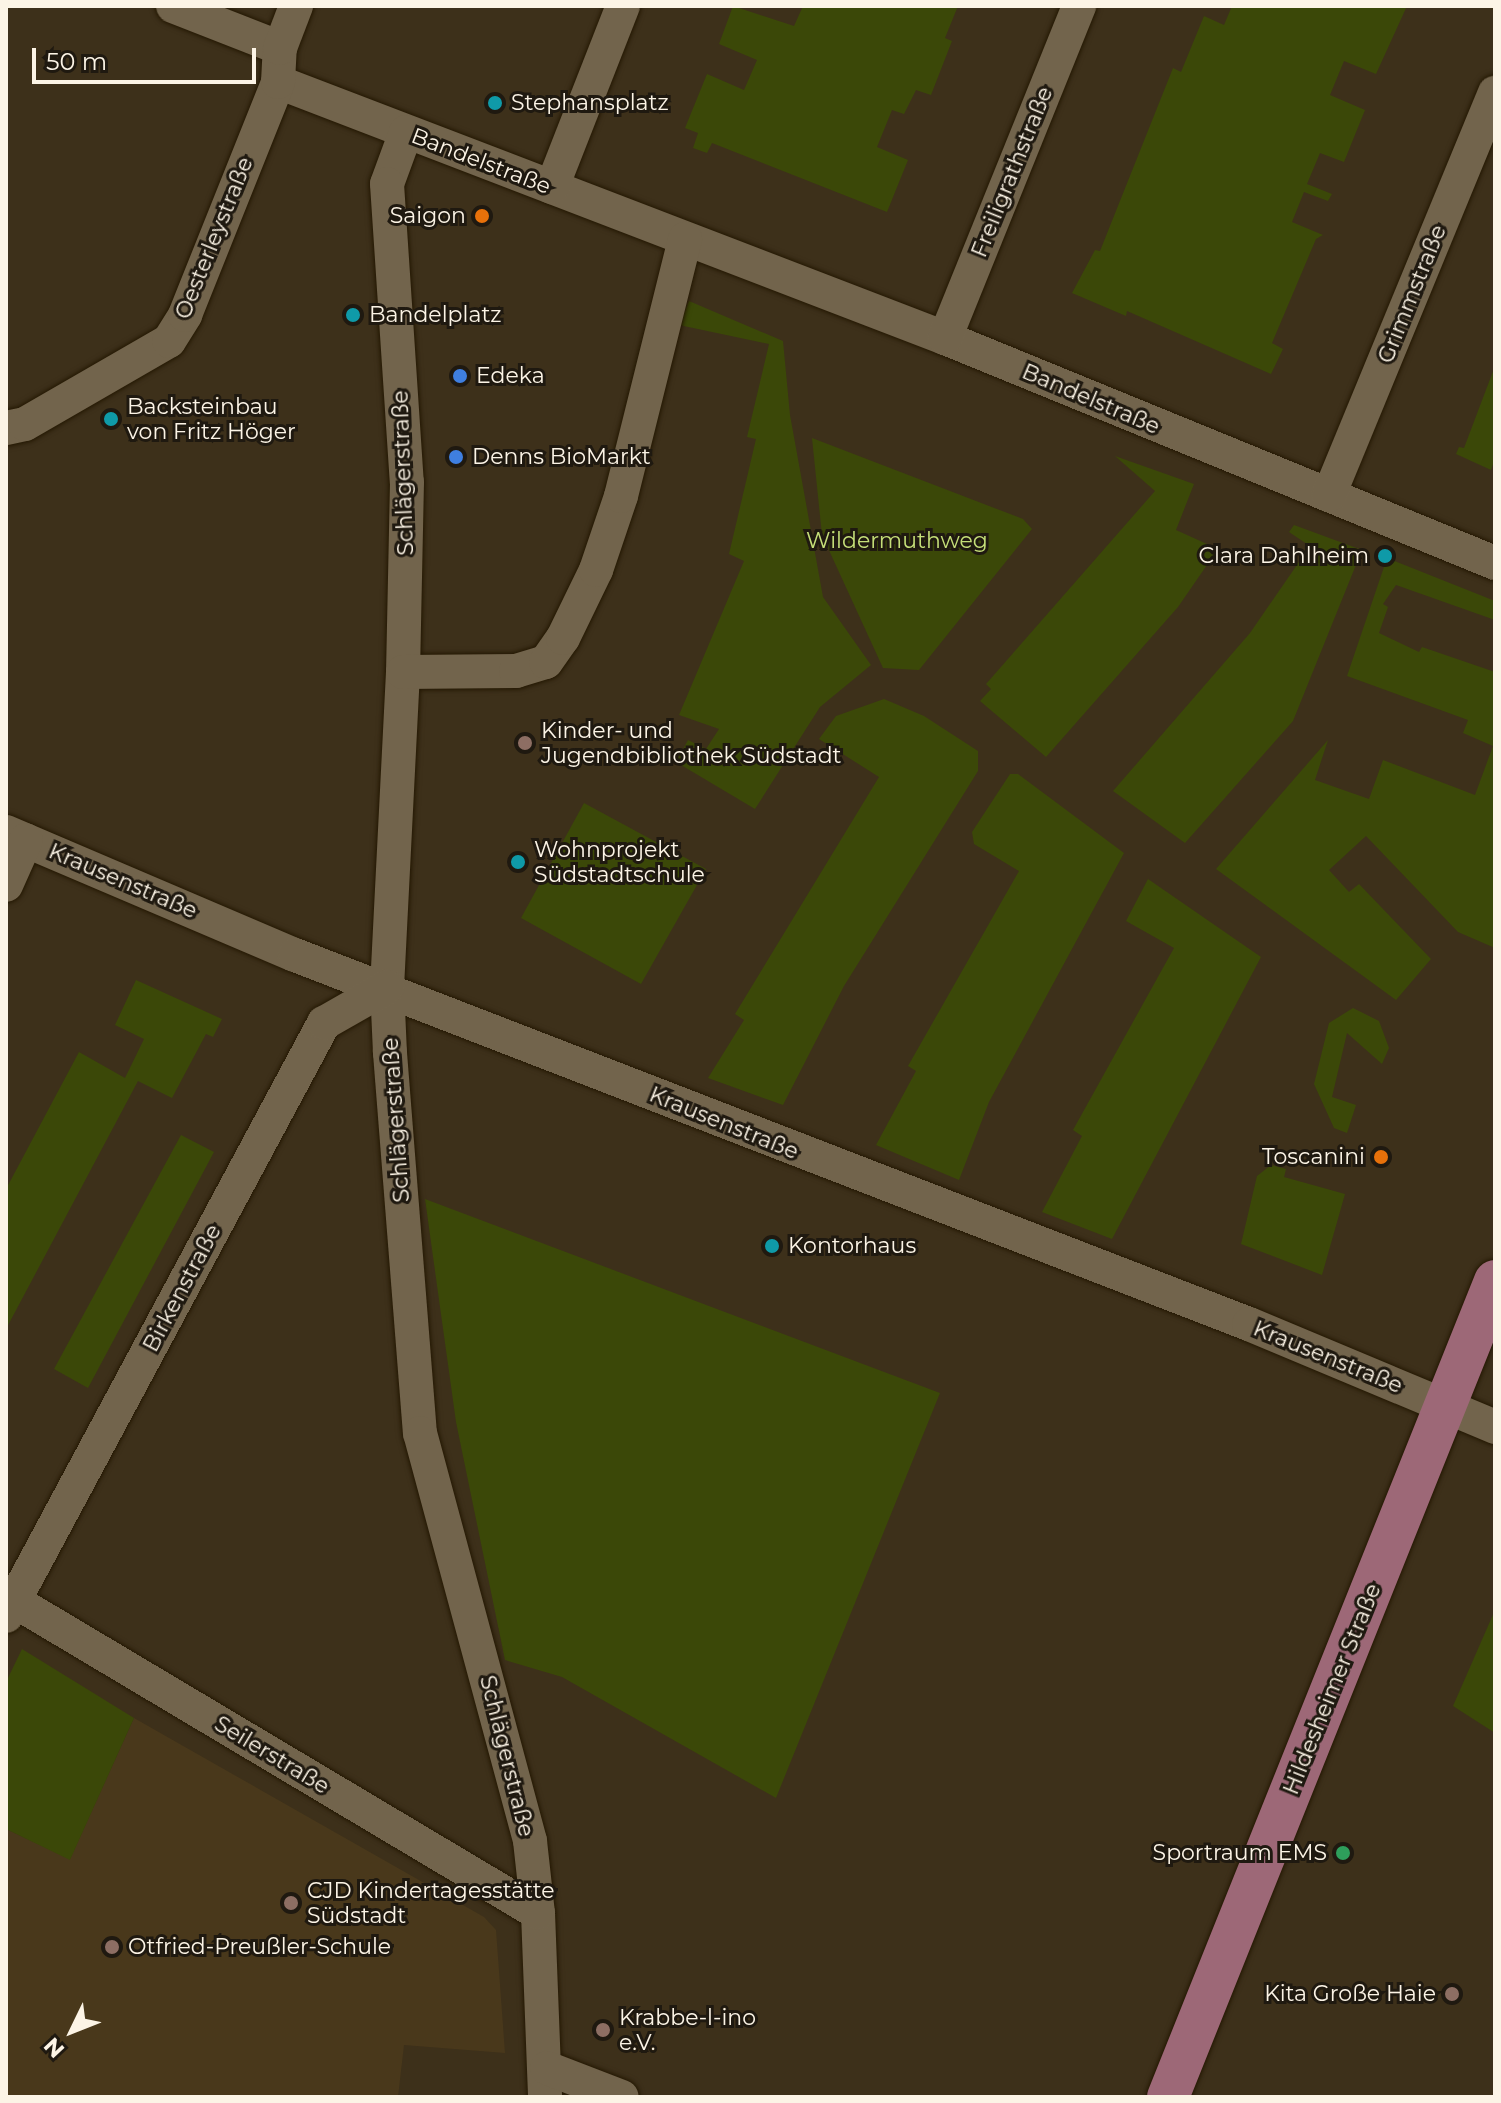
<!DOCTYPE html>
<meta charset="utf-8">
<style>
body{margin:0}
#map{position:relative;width:1501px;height:2103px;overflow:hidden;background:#3d301a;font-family:Montserrat,sans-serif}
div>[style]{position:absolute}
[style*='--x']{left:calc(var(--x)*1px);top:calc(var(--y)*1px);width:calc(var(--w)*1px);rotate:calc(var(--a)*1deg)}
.built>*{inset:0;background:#49381b}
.green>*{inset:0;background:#3b4808}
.roads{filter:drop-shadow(0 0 2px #241803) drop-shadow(0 0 2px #241803)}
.minor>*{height:34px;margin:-17px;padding:0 17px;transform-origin:17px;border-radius:17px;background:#72644c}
.major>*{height:42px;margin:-21px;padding:0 21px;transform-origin:21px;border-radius:21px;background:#9d6877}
.dots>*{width:22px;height:22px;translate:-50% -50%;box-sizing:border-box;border:4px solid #1f1910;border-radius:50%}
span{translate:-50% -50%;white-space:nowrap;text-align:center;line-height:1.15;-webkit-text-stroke:6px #1f1910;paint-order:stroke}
.poi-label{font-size:22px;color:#fcf4e6}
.left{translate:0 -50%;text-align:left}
.right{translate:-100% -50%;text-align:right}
.street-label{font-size:22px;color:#fcf4e6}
.park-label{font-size:22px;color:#c5df78}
.frame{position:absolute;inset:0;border:8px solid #fcf4e6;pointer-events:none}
.north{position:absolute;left:32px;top:1991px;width:80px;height:80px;-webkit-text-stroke:6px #1f1910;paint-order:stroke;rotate:227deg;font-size:22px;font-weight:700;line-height:32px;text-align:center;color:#fcf4e6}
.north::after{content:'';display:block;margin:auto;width:28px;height:36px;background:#fcf4e6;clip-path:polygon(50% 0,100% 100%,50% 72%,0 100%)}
.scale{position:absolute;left:32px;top:48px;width:224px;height:36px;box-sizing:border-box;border:4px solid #fcf4e6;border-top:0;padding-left:10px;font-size:24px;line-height:28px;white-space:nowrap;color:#fcf4e6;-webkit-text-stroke:6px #1f1910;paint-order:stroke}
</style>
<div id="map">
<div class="built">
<i style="clip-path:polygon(134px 1718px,484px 1917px,496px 1930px,505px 2053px,404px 2045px,398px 2097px,6px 2097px,6px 1829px,70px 1859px)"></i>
</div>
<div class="green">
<i style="clip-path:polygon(733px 6px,794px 26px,803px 6px,958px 6px,945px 38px,952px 41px,931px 95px,916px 90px,904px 114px,892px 110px,877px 147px,908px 160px,887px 212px,712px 143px,707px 153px,693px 148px,698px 133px,685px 128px,707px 74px,744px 90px,757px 60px,719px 44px)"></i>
<i style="clip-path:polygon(1232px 6px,1407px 6px,1376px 74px,1344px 61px,1330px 95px,1365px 110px,1344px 162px,1320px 153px,1307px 184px,1332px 194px,1328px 201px,1304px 192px,1292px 222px,1323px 235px,1316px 239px,1272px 343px,1283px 349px,1271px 374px,1127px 311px,1126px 316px,1072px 293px,1095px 250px,1100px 251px,1173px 68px,1181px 72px,1204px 16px,1224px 25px)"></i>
<i style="clip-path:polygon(689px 301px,783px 341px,790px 415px,823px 597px,871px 665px,820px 707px,755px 809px,676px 762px,688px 740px,706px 749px,719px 729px,679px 715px,744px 561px,729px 554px,756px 439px,747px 437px,769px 344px,679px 325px)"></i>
<i style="clip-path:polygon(1495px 366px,1495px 459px,1491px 470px,1456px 454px,1459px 447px,1464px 448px)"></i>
<i style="clip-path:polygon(812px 438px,1023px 519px,1032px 529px,919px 670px,883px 668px,822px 535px)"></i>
<i style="clip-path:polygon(1115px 456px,1194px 484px,1176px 530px,1218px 549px,1178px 607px,1046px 757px,980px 701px,991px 689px,986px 684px,1155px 491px)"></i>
<i style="clip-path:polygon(1294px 525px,1362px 550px,1293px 721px,1185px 843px,1113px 791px,1250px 633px,1310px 546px,1289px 532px)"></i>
<i style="clip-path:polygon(1392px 560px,1495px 601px,1495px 620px,1396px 585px,1383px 604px,1388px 607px,1379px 633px,1419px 652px,1422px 647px,1495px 672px,1495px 948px,1458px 932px,1366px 836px,1329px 870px,1349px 892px,1359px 884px,1431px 959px,1396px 1000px,1216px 869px,1328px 740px,1315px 780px,1369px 799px,1383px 760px,1475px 795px,1493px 746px,1463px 733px,1468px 720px,1347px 676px,1385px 564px)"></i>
<i style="clip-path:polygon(884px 699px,924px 716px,978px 751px,978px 771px,844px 986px,783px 1105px,708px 1078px,744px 1020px,735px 1014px,879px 777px,819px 739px,836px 716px)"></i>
<i style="clip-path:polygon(1010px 774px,1018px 774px,1124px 853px,989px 1102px,959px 1180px,876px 1145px,916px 1071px,908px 1066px,1019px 871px,974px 844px,972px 832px)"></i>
<i style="clip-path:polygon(584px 803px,706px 869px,641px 984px,521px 918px)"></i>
<i style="clip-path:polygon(1148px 879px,1261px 957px,1112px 1239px,1042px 1212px,1082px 1136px,1073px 1130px,1174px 948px,1126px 921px)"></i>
<i style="clip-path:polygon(136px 980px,222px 1019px,213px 1037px,206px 1034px,172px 1098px,138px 1081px,6px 1329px,6px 1189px,79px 1052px,125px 1078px,144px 1039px,115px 1025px)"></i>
<i style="clip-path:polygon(1353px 1008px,1379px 1021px,1389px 1048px,1382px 1064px,1347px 1033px,1332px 1097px,1356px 1105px,1347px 1133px,1334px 1128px,1314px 1084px,1329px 1023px)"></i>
<i style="clip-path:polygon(181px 1135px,214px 1152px,88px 1388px,54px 1369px)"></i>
<i style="clip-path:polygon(1271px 1165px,1286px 1169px,1284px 1177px,1345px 1194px,1322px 1275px,1241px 1244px,1257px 1176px)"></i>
<i style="clip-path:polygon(425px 1199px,940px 1393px,776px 1798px,562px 1677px,505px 1660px,456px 1422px)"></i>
<i style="clip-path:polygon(1495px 1610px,1495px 1733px,1453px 1706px)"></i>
<i style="clip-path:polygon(22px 1649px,134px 1718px,70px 1860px,6px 1829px,6px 1682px)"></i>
</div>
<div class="roads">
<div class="minor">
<i style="--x:173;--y:6;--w:115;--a:21.4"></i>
<i style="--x:278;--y:82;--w:714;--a:21"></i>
<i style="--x:945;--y:338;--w:594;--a:22.25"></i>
<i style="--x:406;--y:132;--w:55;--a:110.1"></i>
<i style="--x:387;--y:184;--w:299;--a:86.2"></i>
<i style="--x:407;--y:482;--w:190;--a:91.2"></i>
<i style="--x:403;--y:672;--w:315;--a:92.9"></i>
<i style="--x:387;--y:987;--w:66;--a:87.4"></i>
<i style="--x:390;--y:1053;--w:381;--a:85.5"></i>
<i style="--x:420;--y:1433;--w:423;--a:74.9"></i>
<i style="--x:530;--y:1841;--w:72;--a:83.7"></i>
<i style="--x:538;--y:1913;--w:184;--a:87.8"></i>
<i style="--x:552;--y:187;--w:194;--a:-68.6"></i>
<i style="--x:945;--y:338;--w:358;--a:-68"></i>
<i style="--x:6;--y:428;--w:19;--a:-12"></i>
<i style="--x:25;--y:424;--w:166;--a:-30"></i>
<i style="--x:169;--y:341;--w:31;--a:-58"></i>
<i style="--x:185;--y:315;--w:251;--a:-68.2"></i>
<i style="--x:278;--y:82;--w:34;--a:-87"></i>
<i style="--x:280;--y:48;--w:45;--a:-69.1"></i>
<i style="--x:1329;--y:495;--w:435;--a:-67.6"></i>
<i style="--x:403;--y:672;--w:113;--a:-0.5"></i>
<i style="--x:516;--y:671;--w:31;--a:-17"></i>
<i style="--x:546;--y:662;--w:29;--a:-55"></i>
<i style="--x:563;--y:638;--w:76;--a:-64.1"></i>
<i style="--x:596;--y:570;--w:78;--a:-71.3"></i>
<i style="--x:621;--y:496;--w:265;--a:-76"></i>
<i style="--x:6;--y:832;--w:314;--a:23.1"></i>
<i style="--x:295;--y:955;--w:1023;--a:21.15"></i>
<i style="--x:1249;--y:1324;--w:267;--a:22.7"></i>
<i style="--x:6;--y:885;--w:49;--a:-66"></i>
<i style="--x:6;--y:1596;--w:619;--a:30.79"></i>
<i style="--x:6;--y:1616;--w:673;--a:-61.8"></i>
<i style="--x:324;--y:1023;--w:73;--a:-29.7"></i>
<i style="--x:547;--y:2068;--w:80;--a:21.1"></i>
</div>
<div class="major">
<i style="--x:1168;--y:2097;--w:879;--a:-68.16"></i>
</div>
</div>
<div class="dots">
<i style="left:495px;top:103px;background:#0f9aa8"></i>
<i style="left:482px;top:216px;background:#e8710a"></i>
<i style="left:353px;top:315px;background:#0f9aa8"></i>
<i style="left:460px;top:376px;background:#3f7fe0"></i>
<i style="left:111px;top:419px;background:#0f9aa8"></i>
<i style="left:456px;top:457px;background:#3f7fe0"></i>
<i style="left:1385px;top:556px;background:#0f9aa8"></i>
<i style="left:525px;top:743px;background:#8d6e63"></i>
<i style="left:518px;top:862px;background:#0f9aa8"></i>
<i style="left:1381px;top:1157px;background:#e8710a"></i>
<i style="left:772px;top:1246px;background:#0f9aa8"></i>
<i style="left:1343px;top:1853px;background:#2e9e5b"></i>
<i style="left:291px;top:1903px;background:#8d6e63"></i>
<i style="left:112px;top:1947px;background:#8d6e63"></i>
<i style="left:1452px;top:1994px;background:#8d6e63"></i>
<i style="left:603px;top:2030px;background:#8d6e63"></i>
</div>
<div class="poi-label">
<span class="left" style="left:511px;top:103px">Stephansplatz</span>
<span class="right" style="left:466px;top:216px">Saigon</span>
<span class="left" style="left:369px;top:315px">Bandelplatz</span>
<span class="left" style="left:476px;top:376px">Edeka</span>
<span class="left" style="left:127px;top:419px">Backsteinbau<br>von Fritz Höger</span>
<span class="left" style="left:472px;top:457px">Denns BioMarkt</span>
<span class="right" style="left:1369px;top:556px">Clara Dahlheim</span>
<span class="left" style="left:541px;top:743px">Kinder- und<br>Jugendbibliothek Südstadt</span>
<span class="left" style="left:534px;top:862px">Wohnprojekt<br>Südstadtschule</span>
<span class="right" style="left:1365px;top:1157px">Toscanini</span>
<span class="left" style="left:788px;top:1246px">Kontorhaus</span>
<span class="right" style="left:1327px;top:1853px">Sportraum EMS</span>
<span class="left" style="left:307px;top:1903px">CJD Kindertagesstätte<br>Südstadt</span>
<span class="left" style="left:128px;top:1947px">Otfried-Preußler-Schule</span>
<span class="right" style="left:1436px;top:1994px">Kita Große Haie</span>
<span class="left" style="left:619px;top:2030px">Krabbe-l-ino<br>e.V.</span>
</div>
<div class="street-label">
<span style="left:481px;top:161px;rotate:21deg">Bandelstraße</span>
<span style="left:1012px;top:172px;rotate:-68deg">Freiligrathstraße</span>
<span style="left:214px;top:238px;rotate:-68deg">Oesterleystraße</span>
<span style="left:1412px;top:294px;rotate:-68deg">Grimmstraße</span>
<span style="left:1091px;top:399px;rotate:23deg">Bandelstraße</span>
<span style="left:403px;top:473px;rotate:-92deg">Schlägerstraße</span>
<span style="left:123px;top:881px;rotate:23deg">Krausenstraße</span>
<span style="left:396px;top:1120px;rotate:-94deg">Schlägerstraße</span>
<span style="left:724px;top:1123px;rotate:22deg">Krausenstraße</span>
<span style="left:182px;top:1288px;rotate:-62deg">Birkenstraße</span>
<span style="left:1328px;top:1357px;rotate:22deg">Krausenstraße</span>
<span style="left:1332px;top:1689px;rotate:-68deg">Hildesheimer Straße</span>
<span style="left:272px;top:1755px;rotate:31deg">Seilerstraße</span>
<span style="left:507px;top:1756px;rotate:76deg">Schlägerstraße</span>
</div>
<div class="park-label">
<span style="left:897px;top:541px">Wildermuthweg</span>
</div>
<div class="frame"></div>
<div class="north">N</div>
<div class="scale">50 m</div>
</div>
